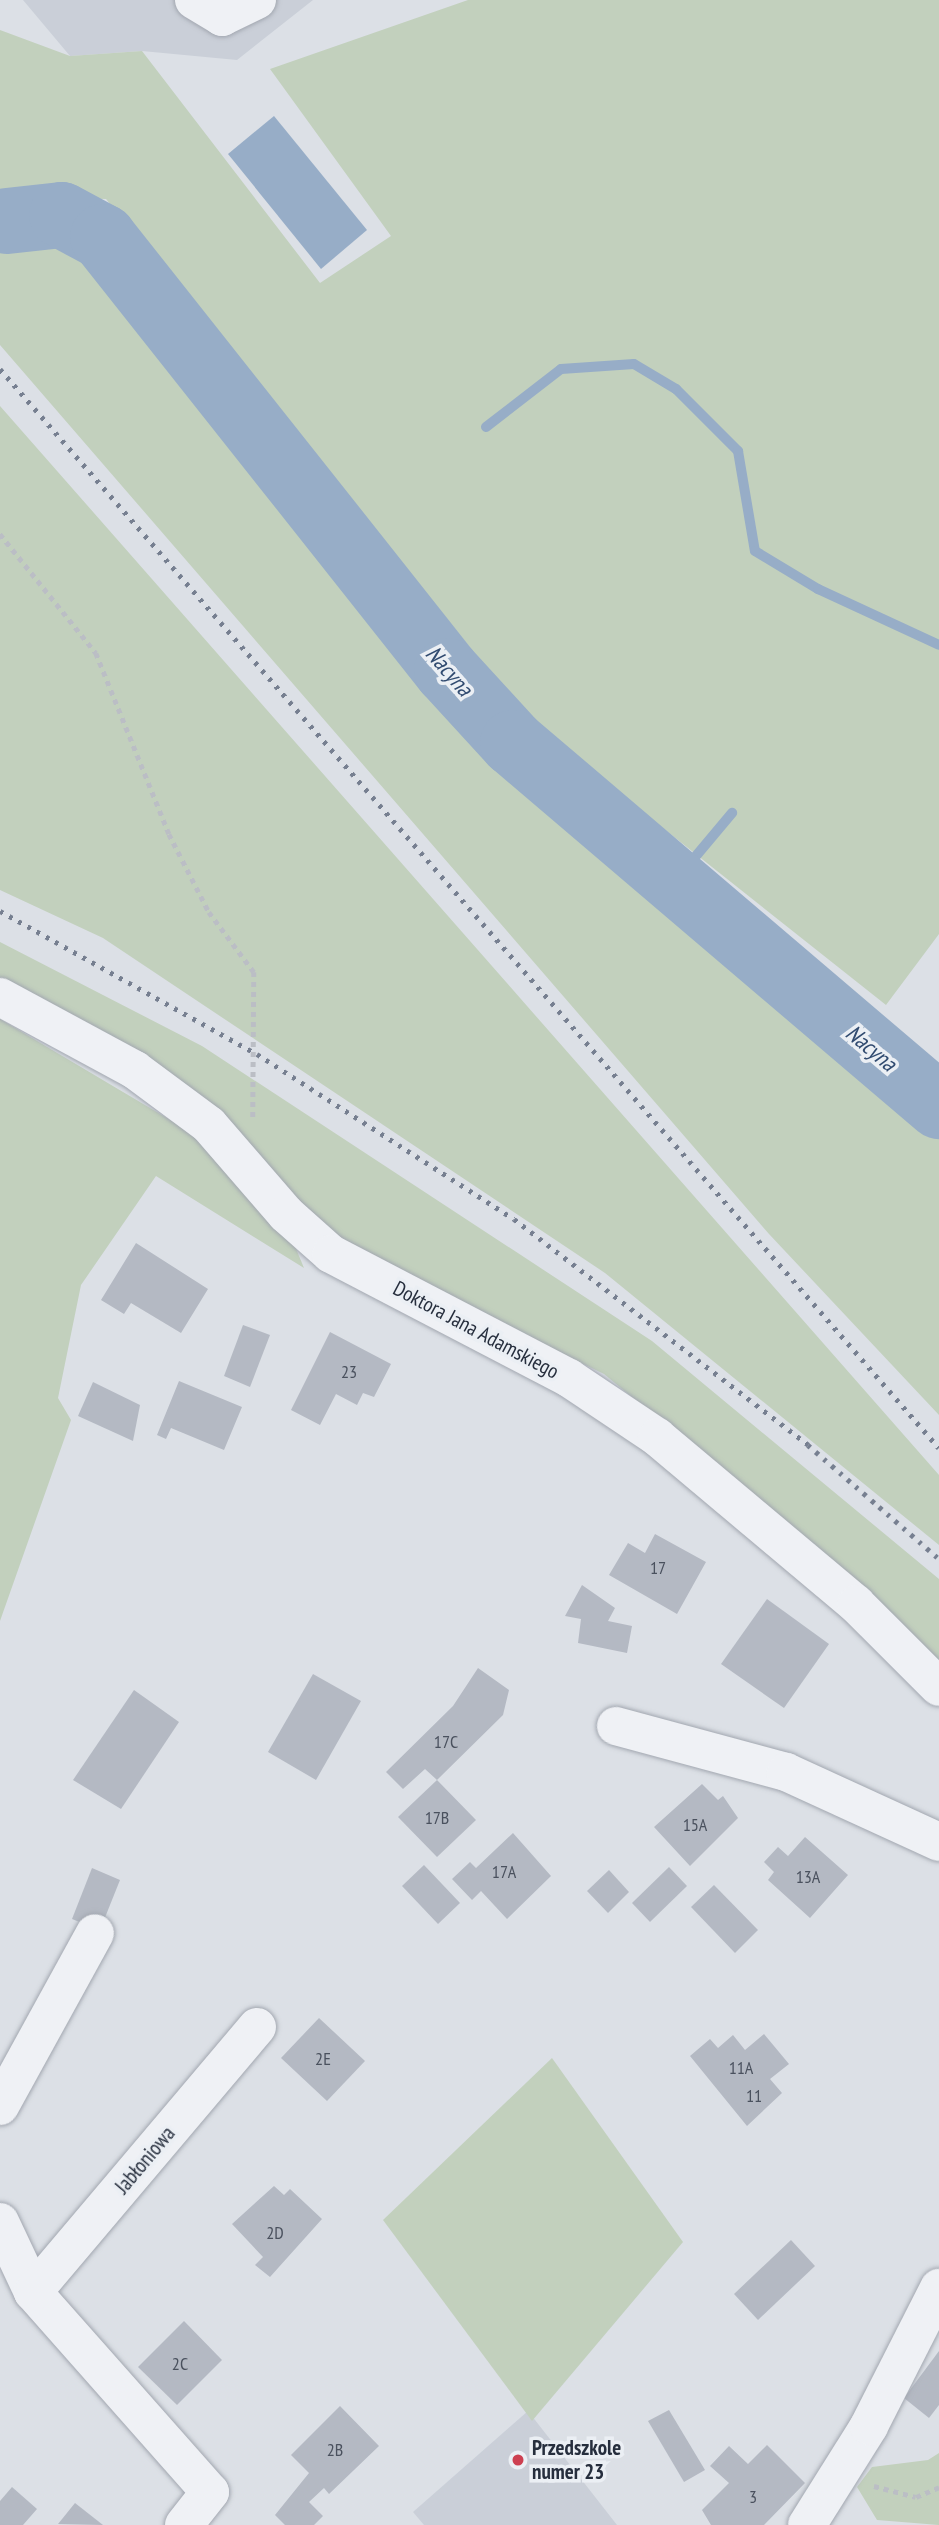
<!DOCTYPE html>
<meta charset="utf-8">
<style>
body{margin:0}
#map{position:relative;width:939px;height:2525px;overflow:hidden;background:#dce0e6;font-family:"PT Sans Narrow",sans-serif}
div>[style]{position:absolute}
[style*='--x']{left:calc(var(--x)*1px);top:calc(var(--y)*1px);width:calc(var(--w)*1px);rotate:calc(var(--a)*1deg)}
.built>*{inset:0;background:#cacfd8}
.green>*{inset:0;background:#c2d0bd}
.water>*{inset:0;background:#97adc7}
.stream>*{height:10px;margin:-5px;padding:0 5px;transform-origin:5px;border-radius:5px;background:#97adc7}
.river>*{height:66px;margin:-33px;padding:0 33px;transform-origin:33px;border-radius:33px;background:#97adc7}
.building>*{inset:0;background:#b4b9c3}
.path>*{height:4.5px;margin-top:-2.25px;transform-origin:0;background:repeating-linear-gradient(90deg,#bbbec5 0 5px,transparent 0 10px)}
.roads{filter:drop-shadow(0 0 2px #a2a7b0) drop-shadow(0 0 2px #a2a7b0)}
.minor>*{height:38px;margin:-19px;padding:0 19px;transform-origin:19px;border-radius:19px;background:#eff1f5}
.rail>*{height:5px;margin-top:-2.5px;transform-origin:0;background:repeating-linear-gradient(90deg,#767f90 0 3.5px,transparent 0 10.5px)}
.dots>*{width:19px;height:19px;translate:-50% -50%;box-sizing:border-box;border:4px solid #ebeff4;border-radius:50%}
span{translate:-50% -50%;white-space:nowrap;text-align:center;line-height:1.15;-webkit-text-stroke:7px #ebeff4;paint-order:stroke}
.number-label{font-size:18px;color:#4a515e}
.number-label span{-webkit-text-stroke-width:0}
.street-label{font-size:21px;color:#262e3d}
.poi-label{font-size:21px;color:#262e3d;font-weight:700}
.left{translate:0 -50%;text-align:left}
.water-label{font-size:23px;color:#314b70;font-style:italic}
</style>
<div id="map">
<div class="built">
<i style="clip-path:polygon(23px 0,313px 0,237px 60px,142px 51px,70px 56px)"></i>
<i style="clip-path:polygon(528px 2411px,617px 2525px,424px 2525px,413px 2512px)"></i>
</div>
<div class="green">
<i style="clip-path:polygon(468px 0,939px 0,939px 934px,886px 1005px,533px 725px,106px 199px,0 197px,0 30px,70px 56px,142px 51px,320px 283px,391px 236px,270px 69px)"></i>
<i style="clip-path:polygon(55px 230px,97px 252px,431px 674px,516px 766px,939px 1126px,939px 1415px,769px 1234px,0 345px,0 237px)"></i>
<i style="clip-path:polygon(0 406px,939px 1475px,939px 1545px,605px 1273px,103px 938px,0 890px)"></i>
<i style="clip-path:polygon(0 942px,202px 1046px,652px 1341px,939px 1579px,939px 1667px,862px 1587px,604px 1374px,362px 1256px,0 983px)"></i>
<i style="clip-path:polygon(0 1019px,209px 1143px,292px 1239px,304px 1268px,156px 1176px,81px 1285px,58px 1398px,71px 1420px,0 1621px)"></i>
<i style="clip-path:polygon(552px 2058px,683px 2242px,532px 2421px,383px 2220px)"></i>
<i style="clip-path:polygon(939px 2453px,939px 2525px,877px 2520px,857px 2487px,872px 2467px,928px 2460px)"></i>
</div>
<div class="water">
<i style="clip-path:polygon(274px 116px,367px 230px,321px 269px,228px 154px)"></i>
</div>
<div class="stream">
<i style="--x:486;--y:427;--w:95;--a:-37.7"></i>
<i style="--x:561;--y:369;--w:73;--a:-3.9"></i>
<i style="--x:634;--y:364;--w:49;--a:30.8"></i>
<i style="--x:676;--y:389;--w:88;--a:45"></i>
<i style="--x:738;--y:451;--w:101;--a:80.4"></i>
<i style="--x:755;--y:551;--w:74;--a:31.1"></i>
<i style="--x:818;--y:589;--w:133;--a:24.8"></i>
<i style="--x:675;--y:881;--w:89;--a:-50"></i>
</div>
<div class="river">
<i style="--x:7;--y:221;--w:55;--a:-6.2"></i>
<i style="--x:62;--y:215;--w:47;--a:28.2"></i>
<i style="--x:103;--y:237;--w:554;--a:51.6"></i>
<i style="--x:447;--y:671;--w:98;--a:47.5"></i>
<i style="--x:513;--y:743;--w:560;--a:40.43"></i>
</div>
<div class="building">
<i style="clip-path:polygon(136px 1243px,208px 1289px,181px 1333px,131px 1303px,124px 1314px,101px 1300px)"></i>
<i style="clip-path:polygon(243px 1325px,270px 1335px,250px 1387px,224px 1376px)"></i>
<i style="clip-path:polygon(330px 1332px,391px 1364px,374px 1397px,363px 1393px,357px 1405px,336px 1394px,320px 1425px,291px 1410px)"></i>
<i style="clip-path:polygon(179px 1381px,242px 1407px,224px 1450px,171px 1428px,166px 1439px,157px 1435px)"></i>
<i style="clip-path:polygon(93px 1382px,140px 1405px,133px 1441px,78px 1416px)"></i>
<i style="clip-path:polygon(655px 1534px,706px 1562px,677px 1614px,609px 1575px,628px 1543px,645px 1553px)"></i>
<i style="clip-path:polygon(582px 1585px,615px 1608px,608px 1621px,632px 1626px,627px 1653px,578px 1643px,581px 1619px,565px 1616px)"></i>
<i style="clip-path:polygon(767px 1599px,829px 1644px,784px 1708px,721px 1664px)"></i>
<i style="clip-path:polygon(478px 1668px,509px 1690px,503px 1715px,437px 1780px,425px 1769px,403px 1789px,386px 1772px,453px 1706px)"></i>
<i style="clip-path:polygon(313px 1674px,361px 1701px,316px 1780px,268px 1752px)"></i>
<i style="clip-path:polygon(134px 1690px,179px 1722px,121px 1809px,73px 1780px)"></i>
<i style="clip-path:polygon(437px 1780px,476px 1820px,437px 1857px,398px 1817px)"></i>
<i style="clip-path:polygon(702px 1784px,718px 1800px,723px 1796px,738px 1818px,690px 1866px,654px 1827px)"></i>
<i style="clip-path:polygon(513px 1833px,551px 1876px,507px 1919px,481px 1891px,472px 1900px,452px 1879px,470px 1862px,476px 1868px)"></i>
<i style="clip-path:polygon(805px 1837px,848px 1875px,810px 1918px,768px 1880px,774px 1872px,764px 1862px,778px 1847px,788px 1856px)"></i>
<i style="clip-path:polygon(424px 1865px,460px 1903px,438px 1924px,402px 1886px)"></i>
<i style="clip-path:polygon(669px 1867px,687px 1886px,650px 1922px,632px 1903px)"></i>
<i style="clip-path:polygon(92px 1868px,120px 1880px,100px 1930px,72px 1919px)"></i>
<i style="clip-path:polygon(609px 1870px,629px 1892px,608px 1913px,587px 1891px)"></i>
<i style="clip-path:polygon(714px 1885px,758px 1930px,735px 1953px,691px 1907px)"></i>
<i style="clip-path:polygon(319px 2018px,365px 2061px,327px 2101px,281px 2058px)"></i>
<i style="clip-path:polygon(764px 2034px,789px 2064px,770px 2079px,782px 2093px,747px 2126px,690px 2056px,710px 2039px,718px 2048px,733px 2035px,745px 2050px)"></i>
<i style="clip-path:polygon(274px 2186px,284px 2195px,290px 2189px,322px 2219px,270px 2277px,255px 2265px,263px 2257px,232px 2224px)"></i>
<i style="clip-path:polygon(791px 2240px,815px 2266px,758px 2320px,734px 2294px)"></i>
<i style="clip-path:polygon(184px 2321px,222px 2360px,177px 2405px,138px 2367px)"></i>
<i style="clip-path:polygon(939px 2351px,939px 2405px,929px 2418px,904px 2398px)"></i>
<i style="clip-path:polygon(340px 2406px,379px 2446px,329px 2494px,324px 2488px,309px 2502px,323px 2516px,314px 2525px,285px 2525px,275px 2515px,309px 2473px,291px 2455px)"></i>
<i style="clip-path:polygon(669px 2410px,705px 2470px,684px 2482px,648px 2421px)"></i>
<i style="clip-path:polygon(767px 2445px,805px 2483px,764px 2525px,711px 2525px,702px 2510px,729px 2483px,710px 2466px,729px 2446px,748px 2464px)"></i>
<i style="clip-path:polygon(12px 2487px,37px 2509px,23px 2525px,0 2525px,0 2501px)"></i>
<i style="clip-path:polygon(75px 2503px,103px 2525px,58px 2524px)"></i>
</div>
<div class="path">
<i style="--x:0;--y:534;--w:153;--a:51.1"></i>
<i style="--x:96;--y:653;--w:195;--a:68"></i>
<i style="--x:169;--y:834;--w:88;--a:62.9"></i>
<i style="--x:209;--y:912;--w:75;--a:53.1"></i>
<i style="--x:254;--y:972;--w:145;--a:90.4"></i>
<i style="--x:874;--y:2486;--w:43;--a:14.7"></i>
<i style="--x:916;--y:2497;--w:25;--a:-23"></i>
</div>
<div class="roads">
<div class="minor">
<i style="--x:194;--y:0;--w:33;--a:31"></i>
<i style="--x:222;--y:17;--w:39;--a:-26"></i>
<i style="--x:0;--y:997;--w:153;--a:28.4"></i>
<i style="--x:135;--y:1070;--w:92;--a:36.6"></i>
<i style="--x:209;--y:1125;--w:118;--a:49.1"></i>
<i style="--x:286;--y:1214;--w:60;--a:41.6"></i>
<i style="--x:331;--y:1254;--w:268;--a:27.5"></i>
<i style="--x:569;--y:1378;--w:106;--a:33.8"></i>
<i style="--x:657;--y:1437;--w:260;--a:40"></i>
<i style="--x:856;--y:1604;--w:117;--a:45"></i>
<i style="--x:616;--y:1726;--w:176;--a:15.1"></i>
<i style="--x:786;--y:1772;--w:168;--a:24.6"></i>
<i style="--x:0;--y:2106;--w:197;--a:-61.2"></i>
<i style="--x:0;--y:2222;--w:77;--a:64.8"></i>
<i style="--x:33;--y:2292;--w:267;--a:48.5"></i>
<i style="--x:210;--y:2492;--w:42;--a:128.2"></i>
<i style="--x:33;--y:2292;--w:347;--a:-49.8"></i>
<i style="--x:807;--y:2525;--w:117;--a:-57.9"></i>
<i style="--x:869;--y:2426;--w:155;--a:-63.1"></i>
</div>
</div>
<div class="rail">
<i style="--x:0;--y:369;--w:1430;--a:48.97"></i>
<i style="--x:0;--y:911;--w:294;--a:29.1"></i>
<i style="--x:257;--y:1054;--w:305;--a:32.7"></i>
<i style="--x:514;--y:1219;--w:371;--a:37.5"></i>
<i style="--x:808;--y:1445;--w:174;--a:41"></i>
</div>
<div class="dots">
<i style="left:518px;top:2460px;background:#cd4051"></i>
</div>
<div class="number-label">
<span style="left:349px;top:1372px">23</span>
<span style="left:658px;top:1568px">17</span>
<span style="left:446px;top:1742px">17C</span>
<span style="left:437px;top:1818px">17B</span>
<span style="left:695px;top:1825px">15A</span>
<span style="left:504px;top:1872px">17A</span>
<span style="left:808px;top:1877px">13A</span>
<span style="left:323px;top:2059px">2E</span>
<span style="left:741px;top:2068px">11A</span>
<span style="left:754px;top:2096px">11</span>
<span style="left:275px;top:2233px">2D</span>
<span style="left:180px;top:2364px">2C</span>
<span style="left:335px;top:2450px">2B</span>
<span style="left:753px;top:2497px">3</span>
</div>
<div class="street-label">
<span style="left:476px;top:1330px;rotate:28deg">Doktora Jana Adamskiego</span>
<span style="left:145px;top:2160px;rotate:-50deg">Jabłoniowa</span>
</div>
<div class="poi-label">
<span class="left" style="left:532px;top:2460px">Przedszkole<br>numer 23</span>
</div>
<div class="water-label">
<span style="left:449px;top:671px;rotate:49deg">Nacyna</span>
<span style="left:871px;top:1048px;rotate:40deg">Nacyna</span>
</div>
</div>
